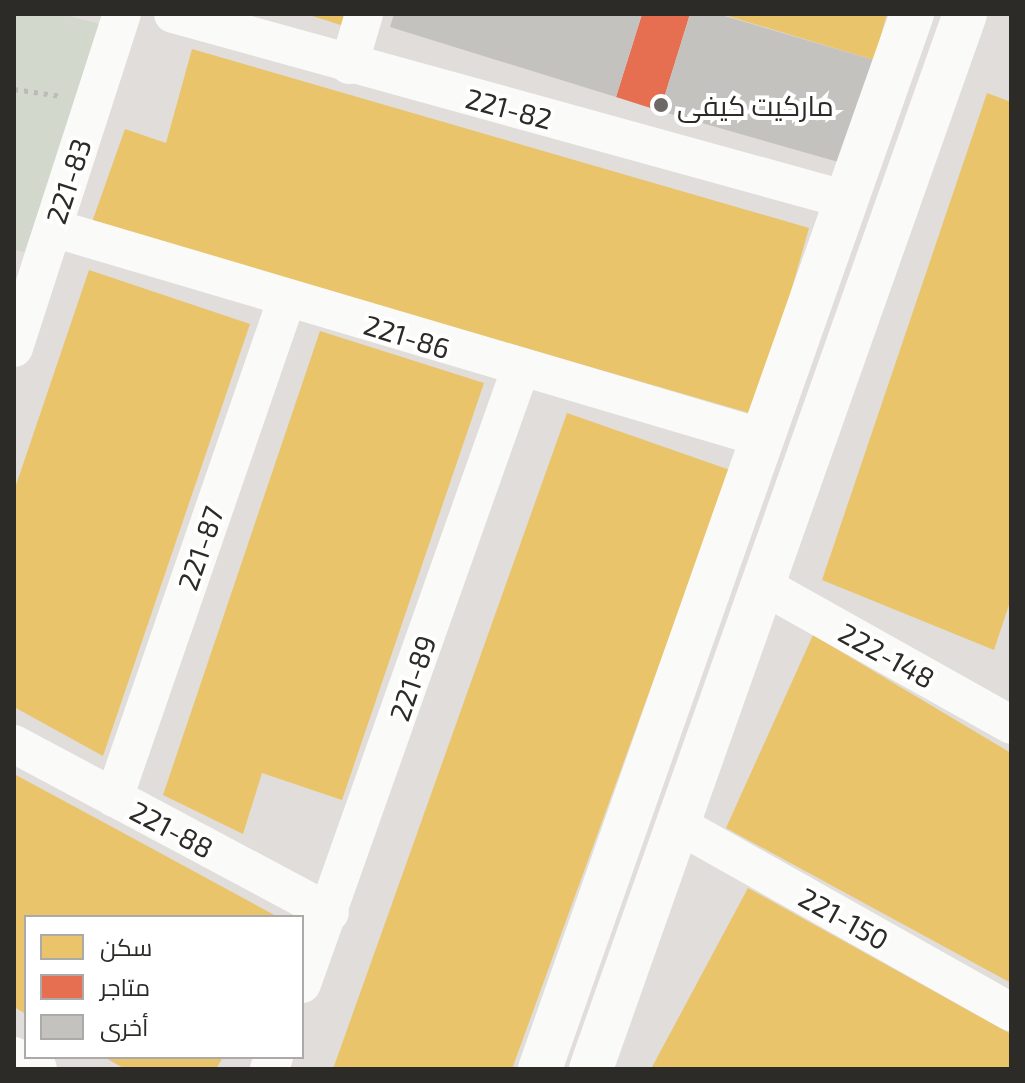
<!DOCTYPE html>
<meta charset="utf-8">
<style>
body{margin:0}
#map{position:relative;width:1025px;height:1083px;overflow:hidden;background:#e0ddda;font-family:"Exo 2",Cairo,sans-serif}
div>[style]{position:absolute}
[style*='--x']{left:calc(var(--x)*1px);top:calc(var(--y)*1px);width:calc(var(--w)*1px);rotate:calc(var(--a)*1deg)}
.green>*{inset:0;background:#d2d8cc}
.homes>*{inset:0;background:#e9c46a}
.shops>*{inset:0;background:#e76f51}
.building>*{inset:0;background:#c4c2bf}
.path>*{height:5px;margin-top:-2.5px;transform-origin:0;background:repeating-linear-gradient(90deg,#bdbbb9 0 4px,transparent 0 10px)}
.street>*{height:38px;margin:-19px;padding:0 19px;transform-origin:19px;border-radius:19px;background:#fafaf9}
.secondary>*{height:44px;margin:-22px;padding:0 22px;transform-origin:22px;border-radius:22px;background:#fafaf9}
.dots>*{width:22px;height:22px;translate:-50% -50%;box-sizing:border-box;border:4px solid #fff;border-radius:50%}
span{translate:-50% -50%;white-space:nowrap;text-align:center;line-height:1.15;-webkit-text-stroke:8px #fff;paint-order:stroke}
.poi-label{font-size:28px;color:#2d2b28}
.left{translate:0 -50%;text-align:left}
.street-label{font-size:28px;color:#2d2b28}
.frame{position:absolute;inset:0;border:16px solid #2d2b28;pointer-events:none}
.legend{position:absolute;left:24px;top:915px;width:280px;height:144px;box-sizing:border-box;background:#fff;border:2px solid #abaaa9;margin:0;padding:10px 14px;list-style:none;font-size:24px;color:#2d2b28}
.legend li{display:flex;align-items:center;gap:16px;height:40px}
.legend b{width:40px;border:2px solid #abaaa9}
</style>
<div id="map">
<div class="green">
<i style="clip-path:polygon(14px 14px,62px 14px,107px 26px,24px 252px,14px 250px)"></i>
</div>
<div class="homes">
<i style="clip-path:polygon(306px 14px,347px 14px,344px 26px)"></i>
<i style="clip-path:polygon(721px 14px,887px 14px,874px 60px)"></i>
<i style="clip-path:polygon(192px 49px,809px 228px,756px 415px,92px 222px,125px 129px,166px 143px)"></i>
<i style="clip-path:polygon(987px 93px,1011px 102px,1011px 599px,994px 650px,822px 580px)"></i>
<i style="clip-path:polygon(89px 270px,250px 324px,103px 756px,14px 707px,14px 491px)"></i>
<i style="clip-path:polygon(320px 331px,484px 383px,342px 800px,262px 773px,243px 834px,163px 795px)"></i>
<i style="clip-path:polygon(567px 413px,730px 470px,512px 1069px,333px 1069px)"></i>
<i style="clip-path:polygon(813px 635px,1011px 753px,1011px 983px,726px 828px)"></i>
<i style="clip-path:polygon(14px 774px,116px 829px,278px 917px,26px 917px,26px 1014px,14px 1007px)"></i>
<i style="clip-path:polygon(748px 888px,1011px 1034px,1011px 1069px,651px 1069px)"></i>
<i style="clip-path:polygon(104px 1057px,223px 1057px,216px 1069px,125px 1069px)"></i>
</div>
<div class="shops">
<i style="clip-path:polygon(642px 14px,690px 14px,660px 111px,616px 97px)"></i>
</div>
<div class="building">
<i style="clip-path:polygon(394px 14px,642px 14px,616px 97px,390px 27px)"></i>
<i style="clip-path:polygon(690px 14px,718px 14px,874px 60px,842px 163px,660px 111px)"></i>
</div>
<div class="path">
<i style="--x:14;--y:89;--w:48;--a:8.5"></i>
</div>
<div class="street">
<i style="--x:173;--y:14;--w:699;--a:15.43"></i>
<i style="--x:349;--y:65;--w:53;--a:-73.6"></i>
<i style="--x:53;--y:228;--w:740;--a:16.48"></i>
<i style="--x:14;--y:348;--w:351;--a:-72.1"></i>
<i style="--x:762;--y:585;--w:286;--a:29.3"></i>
<i style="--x:14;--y:744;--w:358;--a:28.1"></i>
<i style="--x:114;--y:798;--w:529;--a:-70.91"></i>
<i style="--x:677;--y:824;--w:383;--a:29.4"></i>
<i style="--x:302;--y:984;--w:652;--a:-70.45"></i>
<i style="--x:14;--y:1056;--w:27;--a:28"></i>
<i style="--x:269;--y:1069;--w:13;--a:-67"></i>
</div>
<div class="secondary">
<i style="--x:540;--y:1069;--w:1119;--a:-70.58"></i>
<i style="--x:591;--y:1069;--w:1119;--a:-70.48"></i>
</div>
<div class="dots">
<i style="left:661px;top:105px;background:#6c6966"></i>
</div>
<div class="poi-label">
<span class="left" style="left:677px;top:105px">ماركیت كیفی</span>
</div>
<div class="street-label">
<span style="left:509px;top:108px;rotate:15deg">221-82</span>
<span style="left:68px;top:181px;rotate:-72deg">221-83</span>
<span style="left:407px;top:336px;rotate:17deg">221-86</span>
<span style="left:200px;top:548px;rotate:-71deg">221-87</span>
<span style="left:887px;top:655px;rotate:29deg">222-148</span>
<span style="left:412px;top:678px;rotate:-71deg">221-89</span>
<span style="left:172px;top:829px;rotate:28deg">221-88</span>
<span style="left:844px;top:918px;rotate:29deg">221-150</span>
</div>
<div class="frame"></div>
<ul class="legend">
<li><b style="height:22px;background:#e9c46a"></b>سكن</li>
<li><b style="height:22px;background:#e76f51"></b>متاجر</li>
<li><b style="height:22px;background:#c4c2bf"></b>أخرى</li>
</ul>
</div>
